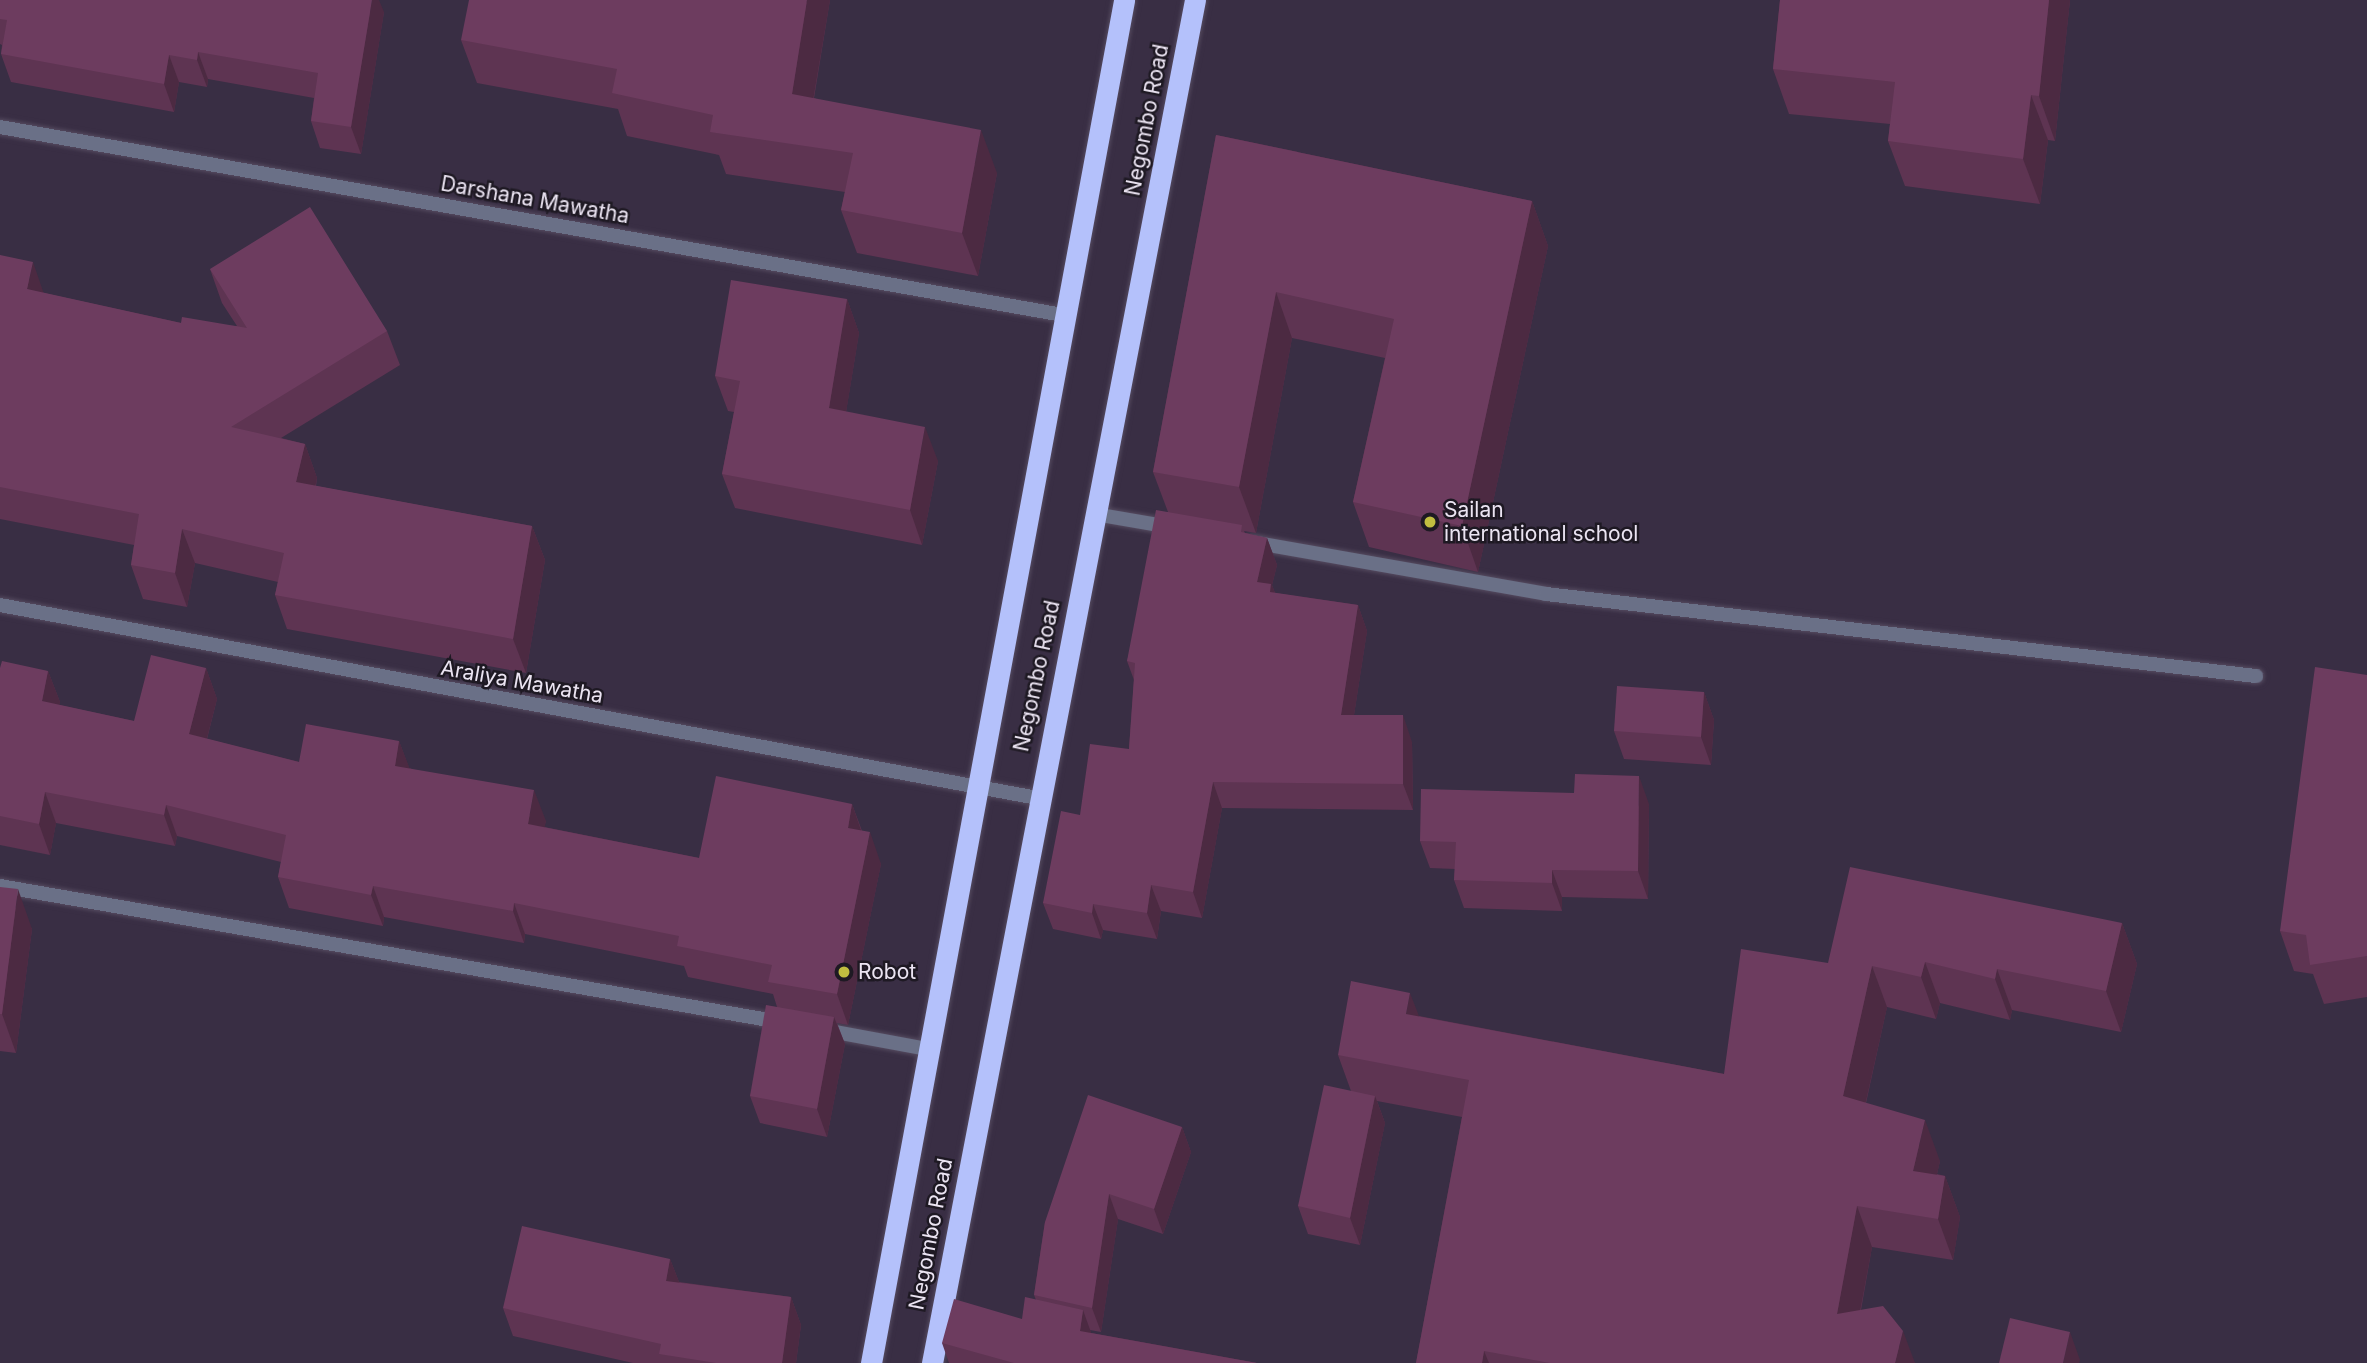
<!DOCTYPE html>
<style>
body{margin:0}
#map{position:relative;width:2367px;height:1363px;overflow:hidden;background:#392e44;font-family:Inter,sans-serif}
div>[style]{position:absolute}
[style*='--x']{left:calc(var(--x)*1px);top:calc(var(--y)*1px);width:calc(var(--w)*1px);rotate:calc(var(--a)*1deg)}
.roads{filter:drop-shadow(0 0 2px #554b60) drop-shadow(0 0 2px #554b60)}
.street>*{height:14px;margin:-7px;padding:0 7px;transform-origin:7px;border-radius:7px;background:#6a7087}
.highway>*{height:21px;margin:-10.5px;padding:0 10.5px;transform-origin:10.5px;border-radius:10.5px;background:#b4c1fb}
.wall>*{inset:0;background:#5e3452}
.shaded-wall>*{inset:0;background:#4c2a42}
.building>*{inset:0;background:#6d3c5f}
.dots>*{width:19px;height:19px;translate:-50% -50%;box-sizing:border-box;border:4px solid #1e1923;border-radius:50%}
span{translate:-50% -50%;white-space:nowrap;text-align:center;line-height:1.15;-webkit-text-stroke:5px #1e1923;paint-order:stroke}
.street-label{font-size:21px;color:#ebe4f2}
.poi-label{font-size:21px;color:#ebe4f2}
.left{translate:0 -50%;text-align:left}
</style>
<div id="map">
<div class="roads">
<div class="street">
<i style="--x:0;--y:127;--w:1079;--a:10.03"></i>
<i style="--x:1095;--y:514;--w:76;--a:9.8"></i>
<i style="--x:1252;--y:542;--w:299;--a:10"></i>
<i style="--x:1546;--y:594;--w:715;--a:6.59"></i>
<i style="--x:0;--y:605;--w:1055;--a:10.54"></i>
<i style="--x:0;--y:886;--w:792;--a:9.89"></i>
<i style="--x:824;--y:1030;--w:111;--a:10.4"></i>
</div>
<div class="highway">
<i style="--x:871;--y:1363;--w:1386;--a:-79.48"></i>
<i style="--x:932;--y:1363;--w:1388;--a:-79.08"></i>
</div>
</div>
<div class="wall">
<i style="clip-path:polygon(0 0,384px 12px,361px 154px,320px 148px,311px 121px,314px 98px,208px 79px,207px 87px,179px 82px,174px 112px,11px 82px,1px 54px,2px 45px,0 44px)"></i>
<i style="clip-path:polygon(830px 0,814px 98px,997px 173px,978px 276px,857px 253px,841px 210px,845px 192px,726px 174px,719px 155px,627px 136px,618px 109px,477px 83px,461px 40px)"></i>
<i style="clip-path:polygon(1780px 0,2070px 0,2055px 141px,2048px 140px,2040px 204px,1905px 186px,1888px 141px,1890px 124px,1789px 114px,1773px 69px)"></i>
<i style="clip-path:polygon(1216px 135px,1532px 201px,1548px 246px,1478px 572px,1369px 547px,1353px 502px,1385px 358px,1292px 338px,1256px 533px,1244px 531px,1245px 533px,1267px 538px,1277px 565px,1272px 585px,1275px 593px,1358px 605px,1367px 631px,1354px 715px,1412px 742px,1413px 810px,1222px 808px,1202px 918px,1161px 911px,1157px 939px,1103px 930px,1101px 939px,1053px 929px,1043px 903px,1080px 815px,1129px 749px,1134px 680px,1127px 661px,1168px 512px,1153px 472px)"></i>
<i style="clip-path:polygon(0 255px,44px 293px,181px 323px,237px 326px,222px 303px,210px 269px,387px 331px,400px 365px,281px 438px,305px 444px,317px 478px,316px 486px,532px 526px,545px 560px,526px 673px,287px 629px,275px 595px,278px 582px,195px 563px,187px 607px,143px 599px,131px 565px,134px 545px,0 519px)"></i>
<i style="clip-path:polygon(847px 299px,859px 333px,846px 412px,938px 461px,922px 545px,735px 508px,722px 474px,734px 412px,728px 411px,715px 376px)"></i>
<i style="clip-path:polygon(0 668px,48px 671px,60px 702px,59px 705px,134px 721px,206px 668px,217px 699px,207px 739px,299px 762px,399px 741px,409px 768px,546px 821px,544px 827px,699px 858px,852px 804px,862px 831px,881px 864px,848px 1025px,837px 1023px,845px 1044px,827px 1137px,760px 1123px,750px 1096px,777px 1007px,773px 994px,688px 977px,684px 966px,525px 934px,524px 943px,384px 917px,383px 926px,289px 908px,278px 877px,281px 862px,177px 836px,175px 846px,56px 823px,50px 855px,0 845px)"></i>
<i style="clip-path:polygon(2367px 675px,2367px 997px,2324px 1004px,2313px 974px,2294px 971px,2280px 931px)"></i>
<i style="clip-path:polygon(1704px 692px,1714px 720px,1711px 765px,1624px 759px,1614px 731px)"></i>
<i style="clip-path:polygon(1649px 804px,1648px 899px,1562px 897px,1562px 911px,1464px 908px,1454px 880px,1455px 869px,1430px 868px,1420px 841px)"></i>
<i style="clip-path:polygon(0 887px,32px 929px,16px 1053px,0 1051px)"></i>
<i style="clip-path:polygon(2122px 923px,2137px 964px,2121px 1032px,2012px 1010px,2010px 1020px,1940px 1003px,1936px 1019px,1887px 1007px,1866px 1103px,1940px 1161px,1937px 1174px,1945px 1176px,1960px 1217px,1953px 1260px,1872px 1247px,1861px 1310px,1915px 1363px,1416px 1363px,1462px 1117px,1377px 1101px,1385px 1123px,1360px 1245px,1308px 1234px,1298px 1206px,1351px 1091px,1338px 1055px,1419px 1016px,1724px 1074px,1828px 963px)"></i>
<i style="clip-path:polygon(1182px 1127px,1191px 1152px,1163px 1234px,1118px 1219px,1101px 1332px,1090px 1330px,1091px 1333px,1257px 1363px,949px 1363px,942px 1343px,1022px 1319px,1036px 1300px,1034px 1295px,1045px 1222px)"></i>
<i style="clip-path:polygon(670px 1259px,679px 1282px,791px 1297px,801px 1325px,796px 1363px,633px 1363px,513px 1336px,503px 1308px)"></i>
</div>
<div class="shaded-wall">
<i style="clip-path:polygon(372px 0,379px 0,384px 12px,361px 154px,351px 127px)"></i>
<i style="clip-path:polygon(807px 0,830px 0,807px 136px,792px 94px)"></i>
<i style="clip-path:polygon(2049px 0,2070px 0,2055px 141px,2039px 96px)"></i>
<i style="clip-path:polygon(198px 52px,208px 79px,207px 87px,197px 60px)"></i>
<i style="clip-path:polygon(169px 55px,179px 82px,174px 112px,164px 84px)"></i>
<i style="clip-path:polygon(2031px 95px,2048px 140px,2040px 204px,2023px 159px)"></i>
<i style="clip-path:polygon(981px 130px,997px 173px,978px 276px,962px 233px)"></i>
<i style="clip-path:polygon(1532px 201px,1548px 246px,1478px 572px,1462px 526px)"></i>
<i style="clip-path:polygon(33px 262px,45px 297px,27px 289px)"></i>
<i style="clip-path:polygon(1276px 292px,1292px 338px,1256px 533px,1239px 487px)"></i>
<i style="clip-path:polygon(847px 299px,859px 333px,841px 443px,829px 408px)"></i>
<i style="clip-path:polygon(925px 427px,938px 461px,922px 545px,910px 510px)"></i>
<i style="clip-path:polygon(305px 444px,317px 478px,309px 517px,296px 482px)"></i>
<i style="clip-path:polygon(532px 526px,545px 560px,526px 673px,513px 639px)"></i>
<i style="clip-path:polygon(182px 529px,195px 563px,187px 607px,175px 573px)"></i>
<i style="clip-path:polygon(1267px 538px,1277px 565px,1272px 585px,1281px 610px,1257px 582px)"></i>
<i style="clip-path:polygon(1358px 605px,1367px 631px,1350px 741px,1341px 715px)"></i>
<i style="clip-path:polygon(206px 668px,217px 699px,200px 765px,189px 734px)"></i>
<i style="clip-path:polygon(48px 671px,60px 702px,53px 733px,42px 701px)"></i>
<i style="clip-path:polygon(1704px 692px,1714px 720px,1711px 765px,1701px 737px)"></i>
<i style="clip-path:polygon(1403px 715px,1412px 742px,1413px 810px,1403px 784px)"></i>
<i style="clip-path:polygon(399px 741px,411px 772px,395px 766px)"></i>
<i style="clip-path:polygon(1639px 776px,1649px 804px,1648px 899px,1638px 871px)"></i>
<i style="clip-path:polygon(1213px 782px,1222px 808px,1202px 918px,1193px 892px)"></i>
<i style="clip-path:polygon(534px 790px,546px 821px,539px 855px,528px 824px)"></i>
<i style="clip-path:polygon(45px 792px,56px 823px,50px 855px,39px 824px)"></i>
<i style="clip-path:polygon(852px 804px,863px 836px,848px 828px)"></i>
<i style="clip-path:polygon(166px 805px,177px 836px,175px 846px,164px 815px)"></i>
<i style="clip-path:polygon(870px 832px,881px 864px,848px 1025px,837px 994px)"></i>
<i style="clip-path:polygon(1552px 870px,1562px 897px,1562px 911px,1552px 883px)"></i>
<i style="clip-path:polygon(1151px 885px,1161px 911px,1157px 939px,1147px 913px)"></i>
<i style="clip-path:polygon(373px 886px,384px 917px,383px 926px,371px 895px)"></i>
<i style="clip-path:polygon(18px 889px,32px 929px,16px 1053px,2px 1014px)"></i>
<i style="clip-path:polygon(514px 903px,525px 934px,524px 943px,513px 911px)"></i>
<i style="clip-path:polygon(1093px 904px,1103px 930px,1101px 939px,1092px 913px)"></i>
<i style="clip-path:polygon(2122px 923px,2137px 964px,2121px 1032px,2106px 991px)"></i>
<i style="clip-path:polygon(1925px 962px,1940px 1003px,1936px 1019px,1921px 977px)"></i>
<i style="clip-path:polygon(1872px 966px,1887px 1007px,1858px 1137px,1843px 1096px)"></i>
<i style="clip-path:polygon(1997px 969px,2012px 1010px,2010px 1020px,1995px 979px)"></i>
<i style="clip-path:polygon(1410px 993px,1426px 1034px,1406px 1014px)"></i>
<i style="clip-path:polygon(834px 1017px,845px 1044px,827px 1137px,817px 1109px)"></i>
<i style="clip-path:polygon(1375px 1096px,1385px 1123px,1360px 1245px,1350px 1218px)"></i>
<i style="clip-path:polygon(1925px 1120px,1940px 1161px,1928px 1212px,1913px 1171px)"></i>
<i style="clip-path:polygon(1182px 1127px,1191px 1152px,1163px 1234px,1154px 1209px)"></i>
<i style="clip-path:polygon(1945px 1176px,1960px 1217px,1953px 1260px,1938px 1219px)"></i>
<i style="clip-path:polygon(1109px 1194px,1118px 1219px,1101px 1332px,1092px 1308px)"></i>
<i style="clip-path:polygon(1857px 1206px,1872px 1247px,1852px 1355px,1837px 1314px)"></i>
<i style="clip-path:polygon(670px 1259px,681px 1287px,666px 1281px)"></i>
<i style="clip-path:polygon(791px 1297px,801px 1325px,796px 1363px,782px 1363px)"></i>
<i style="clip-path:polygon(1083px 1310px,1098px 1352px,1080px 1331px)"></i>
<i style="clip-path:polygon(1903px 1331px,1915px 1363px,1895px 1363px)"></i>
<i style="clip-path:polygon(2070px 1332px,2080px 1360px,2079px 1363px,2063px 1363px)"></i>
<i style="clip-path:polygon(1484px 1351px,1489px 1363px,1482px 1363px)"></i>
</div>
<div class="building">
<i style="clip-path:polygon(0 0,372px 0,351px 127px,311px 121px,318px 73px,198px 52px,197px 60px,169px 55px,164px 84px,1px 54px,7px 20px,0 19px)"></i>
<i style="clip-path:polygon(469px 0,807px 0,792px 94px,981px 130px,962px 233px,841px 210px,853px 153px,710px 132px,713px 115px,612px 93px,617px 69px,461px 40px)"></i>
<i style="clip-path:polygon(1780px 0,2049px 0,2039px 96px,2031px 95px,2023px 159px,1888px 141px,1895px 82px,1773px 69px)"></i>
<i style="clip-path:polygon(1216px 135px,1532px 201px,1462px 526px,1353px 502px,1394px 319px,1276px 292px,1239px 487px,1153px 472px)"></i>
<i style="clip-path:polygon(310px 207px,387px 331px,231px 427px,305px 444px,296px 482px,532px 526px,513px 639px,275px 595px,284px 553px,182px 529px,175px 573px,131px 565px,139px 514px,0 487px,0 255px,33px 262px,27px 289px,181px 323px,182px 317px,247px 328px,210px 269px)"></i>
<i style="clip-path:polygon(731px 280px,847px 299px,829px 408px,925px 427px,910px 510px,722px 474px,740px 381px,715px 376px)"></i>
<i style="clip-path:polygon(1156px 510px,1242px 525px,1241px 532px,1267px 538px,1257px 582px,1271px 584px,1270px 592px,1358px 605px,1341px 715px,1403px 715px,1403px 784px,1213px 782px,1193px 892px,1151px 885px,1147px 913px,1093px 904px,1092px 913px,1043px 903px,1061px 811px,1080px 815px,1090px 744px,1129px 749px,1135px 663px,1127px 661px)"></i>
<i style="clip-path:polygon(151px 655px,206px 668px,189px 734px,299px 762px,306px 724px,399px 741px,395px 766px,534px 790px,528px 824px,699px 858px,716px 776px,852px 804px,848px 828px,870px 832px,837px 994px,768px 982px,772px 965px,677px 946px,679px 936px,514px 903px,513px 911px,373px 886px,371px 895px,278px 877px,286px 835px,166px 805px,164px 815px,45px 792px,39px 824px,0 816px,0 668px,2px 661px,48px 671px,42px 701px,134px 721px)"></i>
<i style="clip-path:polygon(2315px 667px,2367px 675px,2367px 956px,2310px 965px,2306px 935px,2280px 931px)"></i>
<i style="clip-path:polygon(1617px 686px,1704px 692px,1701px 737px,1614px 731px)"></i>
<i style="clip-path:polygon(1575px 774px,1639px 776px,1638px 871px,1552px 870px,1552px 883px,1454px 880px,1456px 842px,1420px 841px,1421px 789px,1574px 793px)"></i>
<i style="clip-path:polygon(1850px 867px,2122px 923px,2106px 991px,1997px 969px,1995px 979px,1925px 962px,1921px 977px,1872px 966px,1843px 1096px,1925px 1120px,1913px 1171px,1945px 1176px,1938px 1219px,1857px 1206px,1837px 1314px,1883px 1306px,1903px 1331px,1895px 1363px,1550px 1363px,1484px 1351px,1482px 1363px,1416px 1363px,1469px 1080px,1338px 1055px,1351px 981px,1410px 993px,1406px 1014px,1724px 1074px,1741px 949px,1828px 963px)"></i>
<i style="clip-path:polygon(0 887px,18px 889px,2px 1014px,0 1014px)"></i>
<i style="clip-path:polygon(766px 1005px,834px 1017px,817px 1109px,750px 1096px)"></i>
<i style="clip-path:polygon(1324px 1085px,1375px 1096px,1350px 1218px,1298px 1206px)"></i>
<i style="clip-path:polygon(1088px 1095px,1182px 1127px,1154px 1209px,1109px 1194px,1092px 1308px,1034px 1295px,1045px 1222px)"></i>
<i style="clip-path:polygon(522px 1226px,670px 1259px,666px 1281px,791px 1297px,782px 1363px,716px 1363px,659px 1354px,661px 1344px,503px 1308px)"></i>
<i style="clip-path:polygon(1025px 1297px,1083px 1310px,1080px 1331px,1257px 1363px,1014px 1363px,942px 1343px,954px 1299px,1022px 1319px)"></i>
<i style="clip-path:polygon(2010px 1318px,2070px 1332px,2063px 1363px,1999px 1363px)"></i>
</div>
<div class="dots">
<i style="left:1430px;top:522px;background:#c1be40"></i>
<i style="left:844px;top:972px;background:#c1be40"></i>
</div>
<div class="street-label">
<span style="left:1147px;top:120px;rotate:-79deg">Negombo Road</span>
<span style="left:535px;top:200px;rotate:10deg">Darshana Mawatha</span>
<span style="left:1037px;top:676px;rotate:-78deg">Negombo Road</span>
<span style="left:522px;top:682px;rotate:10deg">Araliya Mawatha</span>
<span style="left:931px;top:1234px;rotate:-79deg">Negombo Road</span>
</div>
<div class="poi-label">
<span class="left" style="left:1444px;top:522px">Sailan<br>international school</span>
<span class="left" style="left:858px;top:972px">Robot</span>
</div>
</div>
